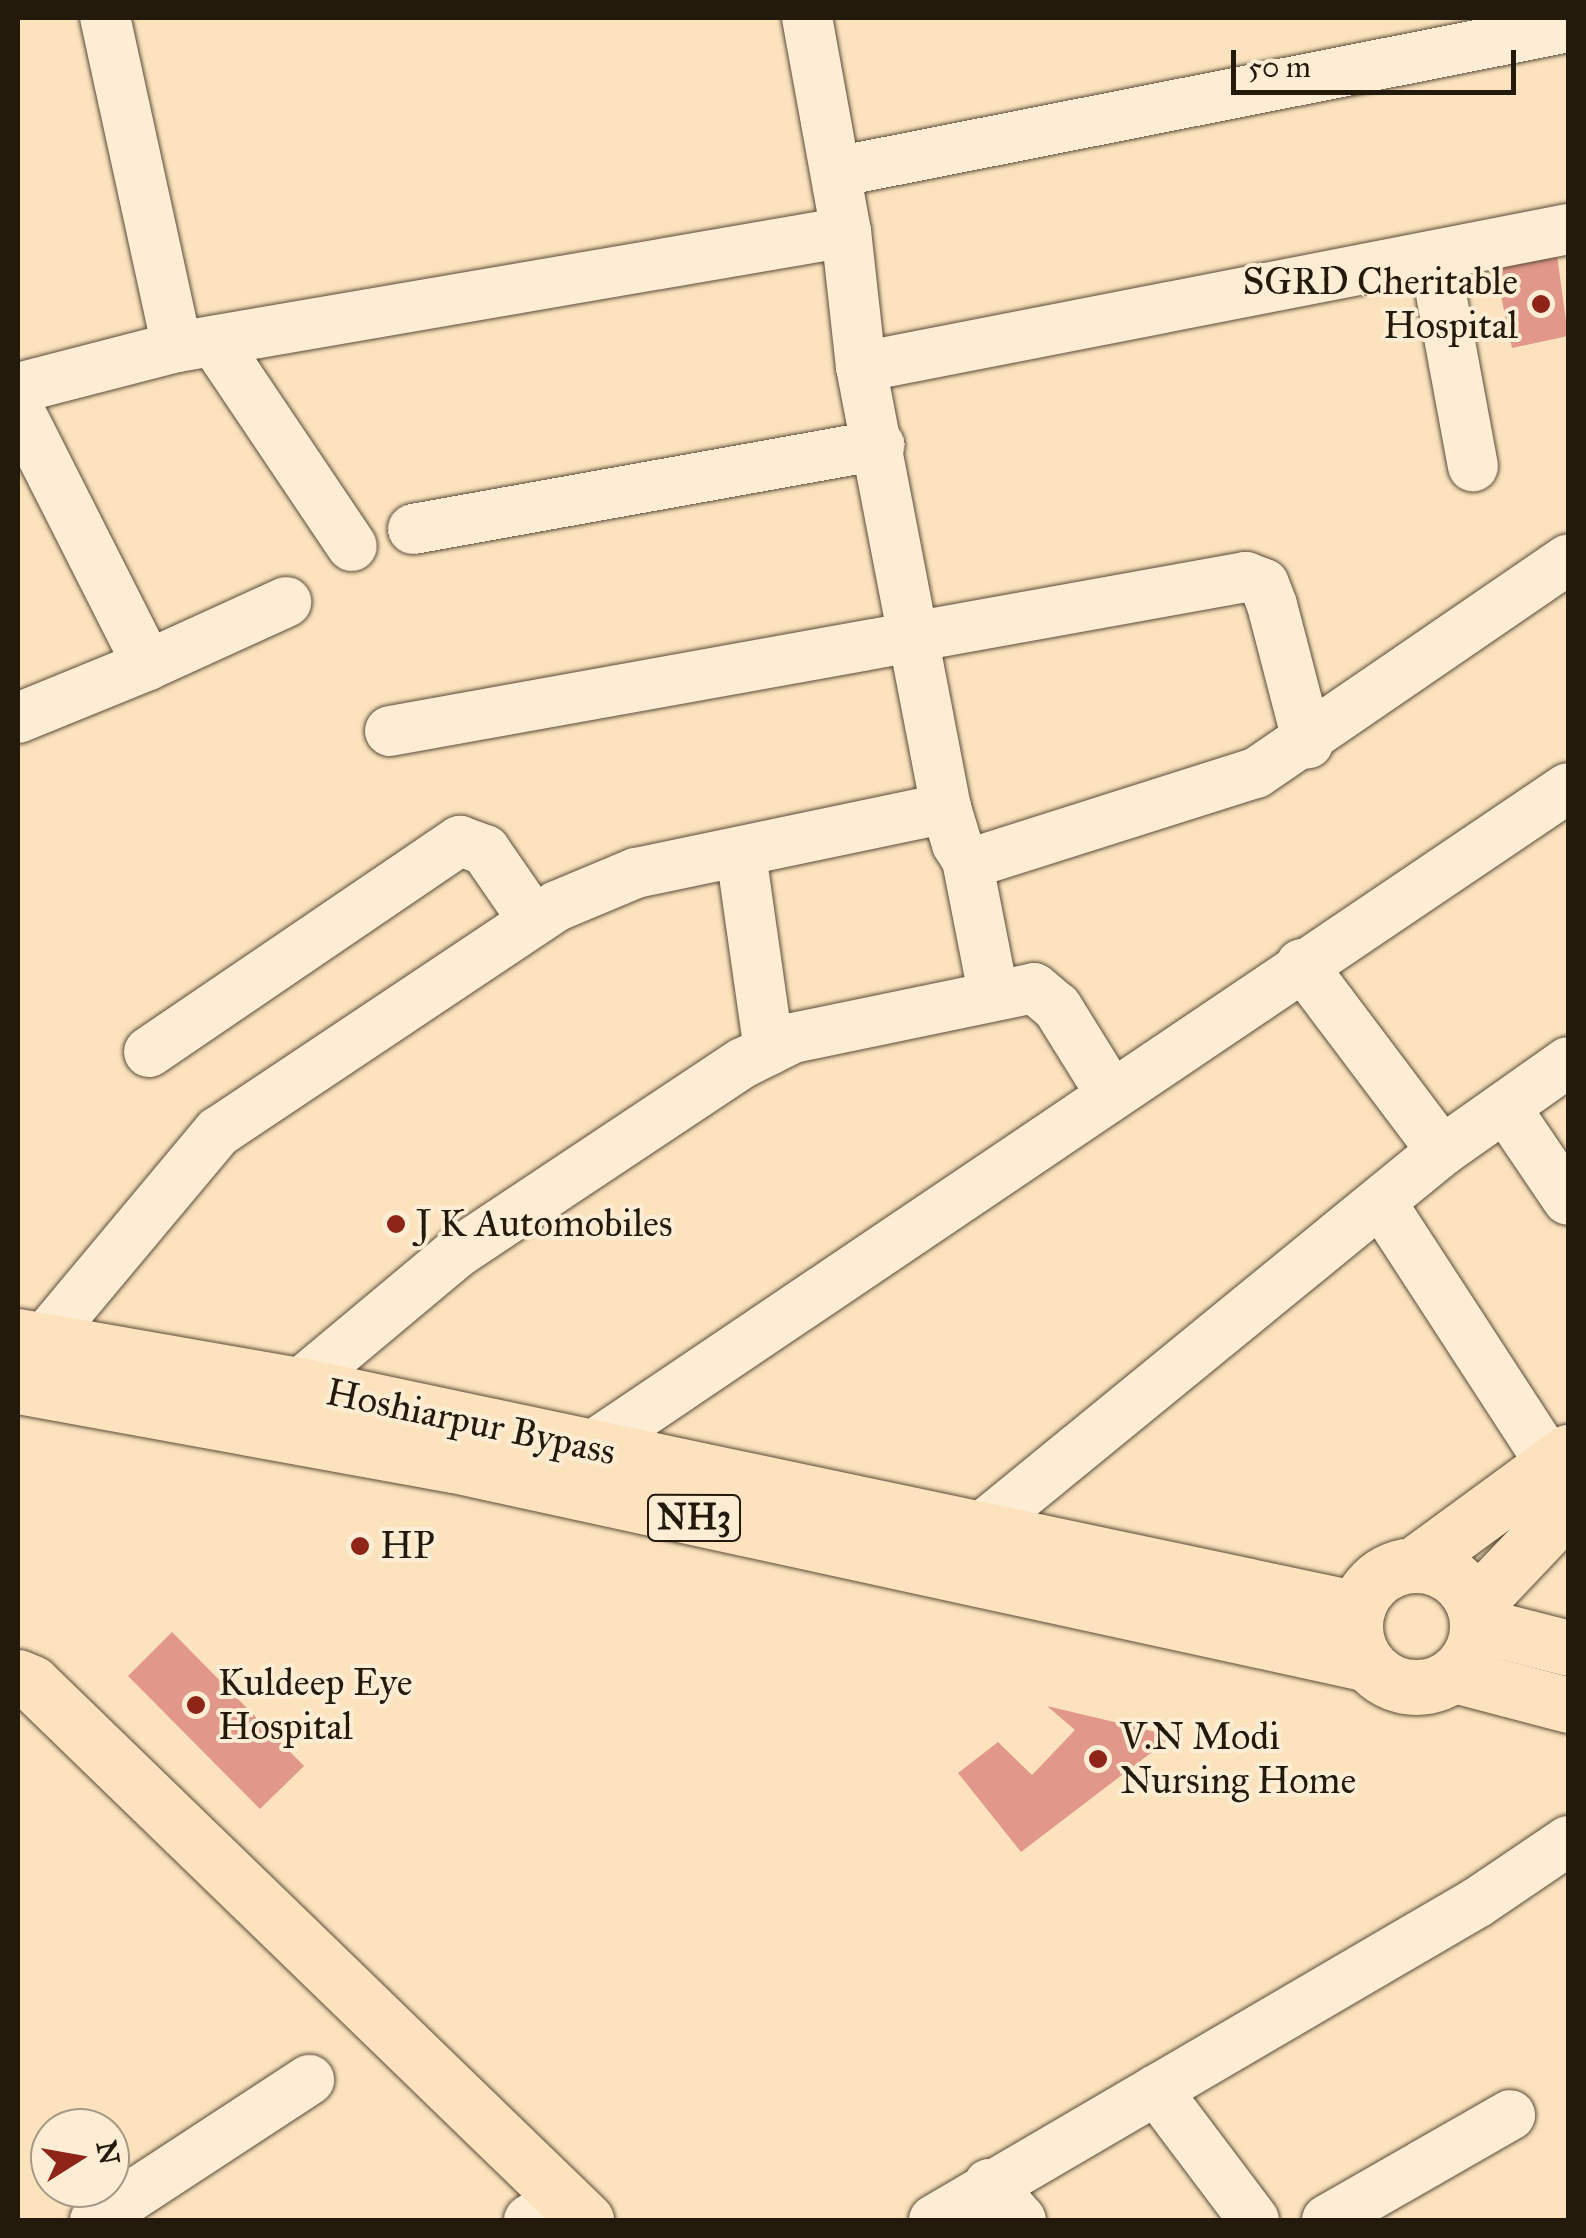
<!DOCTYPE html>
<style>
body{margin:0}
#map{position:relative;width:1586px;height:2238px;overflow:hidden;background:#fce3be;font-family:"IM FELL Great Primer",serif}
div>[style]{position:absolute}
[style*='--x']{left:calc(var(--x)*1px);top:calc(var(--y)*1px);width:calc(var(--w)*1px);rotate:calc(var(--a)*1deg)}
.building>*{inset:0;background:#e19789}
.roads{filter:drop-shadow(0 0 2px #5a4c38) drop-shadow(0 0 2px #5a4c38)}
.minor>*{height:50px;margin:-25px;padding:0 25px;transform-origin:25px;border-radius:25px;background:#fdedd5}
.major>*{height:55px;margin:-27.5px;padding:0 27.5px;transform-origin:27.5px;border-radius:27.5px;background:#fce3be}
.highway>*{height:55px;margin:-27.5px;padding:0 27.5px;transform-origin:27.5px;border-radius:27.5px;background:#fce3be}
.highway>.ring{margin:-27.5px;padding:0;box-sizing:content-box;background:none;border:55px solid #fce3be;border-radius:50%}
.dots>*{width:28px;height:28px;translate:-50% -50%;box-sizing:border-box;border:5px solid #fdedd5;border-radius:50%}
span{translate:-50% -50%;white-space:nowrap;text-align:center;line-height:1.15;-webkit-text-stroke:8px #fdedd5;paint-order:stroke}
.shield-label span{padding:2px 8px;background:#fdedd5;border:2px solid;border-radius:8px;-webkit-text-stroke-width:0}
.shield-label{font-size:35px;color:#241a0c;font-weight:700}
.poi-label{font-size:38px;color:#241a0c}
.right{translate:-100% -50%;text-align:right}
.left{translate:0 -50%;text-align:left}
.street-label{font-size:38px;color:#241a0c}
.frame{position:absolute;inset:0;border:20px solid #241a0c;pointer-events:none}
.north{position:absolute;left:30px;top:2108px;width:100px;height:100px;box-sizing:border-box;background:#fdedd5;border:2px solid #a69985;border-radius:50%;rotate:79deg;font-size:28px;font-weight:700;line-height:40px;text-align:center;color:#241a0c}
.north::after{content:'';display:block;margin:auto;width:35px;height:45px;background:#8f2418;clip-path:polygon(50% 0,100% 100%,50% 72%,0 100%)}
.scale{position:absolute;left:1231px;top:50px;width:285px;height:45px;box-sizing:border-box;border:5px solid #241a0c;border-top:0;padding-left:12px;font-size:30px;line-height:35px;white-space:nowrap;color:#241a0c;-webkit-text-stroke:8px #fdedd5;paint-order:stroke}
</style>
<div id="map">
<div class="building">
<i style="clip-path:polygon(1555px 240px,1568px 336px,1512px 348px,1492px 253px)"></i>
<i style="clip-path:polygon(172px 1632px,304px 1766px,260px 1809px,128px 1676px)"></i>
<i style="clip-path:polygon(1047px 1706px,1173px 1736px,1021px 1852px,958px 1773px,998px 1742px,1032px 1775px,1075px 1730px)"></i>
</div>
<div class="roads">
<div class="minor">
<i style="--x:836;--y:172;--w:746;--a:-11.2"></i>
<i style="--x:1434;--y:256;--w:214;--a:79.5"></i>
<i style="--x:214;--y:341;--w:247;--a:56.1"></i>
<i style="--x:177;--y:347;--w:679;--a:-9.75"></i>
<i style="--x:861;--y:367;--w:720;--a:-11.04"></i>
<i style="--x:18;--y:388;--w:164;--a:-14.5"></i>
<i style="--x:177;--y:347;--w:337;--a:-102.3"></i>
<i style="--x:18;--y:408;--w:288;--a:63.2"></i>
<i style="--x:148;--y:665;--w:140;--a:157.8"></i>
<i style="--x:413;--y:529;--w:474;--a:-10.2"></i>
<i style="--x:148;--y:665;--w:152;--a:-24.5"></i>
<i style="--x:390;--y:731;--w:870;--a:-10.2"></i>
<i style="--x:1246;--y:577;--w:19;--a:21"></i>
<i style="--x:1264;--y:584;--w:22;--a:69"></i>
<i style="--x:1272;--y:605;--w:143;--a:75.4"></i>
<i style="--x:946;--y:808;--w:38;--a:73"></i>
<i style="--x:957;--y:844;--w:19;--a:58"></i>
<i style="--x:967;--y:860;--w:14;--a:0"></i>
<i style="--x:981;--y:860;--w:288;--a:-17.6"></i>
<i style="--x:1256;--y:773;--w:378;--a:-34.4"></i>
<i style="--x:741;--y:854;--w:198;--a:81.9"></i>
<i style="--x:967;--y:860;--w:136;--a:78.9"></i>
<i style="--x:149;--y:1052;--w:376;--a:-34.2"></i>
<i style="--x:460;--y:841;--w:27;--a:20"></i>
<i style="--x:485;--y:850;--w:86;--a:55.4"></i>
<i style="--x:1505;--y:1107;--w:112;--a:55.9"></i>
<i style="--x:1442;--y:1151;--w:154;--a:-35.2"></i>
<i style="--x:1382;--y:1204;--w:341;--a:57"></i>
<i style="--x:43;--y:1341;--w:273;--a:-50.1"></i>
<i style="--x:218;--y:1132;--w:407;--a:-33.7"></i>
<i style="--x:557;--y:906;--w:86;--a:-22.7"></i>
<i style="--x:636;--y:873;--w:317;--a:-11.8"></i>
<i style="--x:946;--y:808;--w:449;--a:-100.9"></i>
<i style="--x:861;--y:367;--w:136;--a:-96.3"></i>
<i style="--x:846;--y:232;--w:218;--a:-100.3"></i>
<i style="--x:299;--y:1385;--w:207;--a:-39.9"></i>
<i style="--x:458;--y:1252;--w:342;--a:-33.6"></i>
<i style="--x:743;--y:1063;--w:56;--a:-26.6"></i>
<i style="--x:793;--y:1038;--w:246;--a:-11.7"></i>
<i style="--x:1034;--y:988;--w:30;--a:40"></i>
<i style="--x:1057;--y:1007;--w:102;--a:58.2"></i>
<i style="--x:591;--y:1447;--w:1178;--a:-34"></i>
<i style="--x:982;--y:1527;--w:594;--a:-39.26"></i>
<i style="--x:1442;--y:1151;--w:234;--a:-127"></i>
<i style="--x:1156;--y:2090;--w:163;--a:53"></i>
<i style="--x:989;--y:2184;--w:48;--a:48.4"></i>
<i style="--x:95;--y:2220;--w:256;--a:-33.2"></i>
<i style="--x:529;--y:2220;--w:41;--a:-31"></i>
<i style="--x:934;--y:2220;--w:630;--a:-30.31"></i>
<i style="--x:1478;--y:1902;--w:109;--a:-34.1"></i>
<i style="--x:1327;--y:2220;--w:211;--a:-29.8"></i>
</div>
<div class="major">
<i style="--x:1478;--y:1625;--w:93;--a:14.3"></i>
<i style="--x:1454;--y:1675;--w:118;--a:14.7"></i>
<i style="--x:18;--y:1677;--w:15;--a:23"></i>
<i style="--x:32;--y:1683;--w:772;--a:44.11"></i>
</div>
<div class="highway">
<i style="--x:18;--y:1336;--w:285;--a:9.9"></i>
<i style="--x:299;--y:1385;--w:1082;--a:11.94"></i>
<i style="--x:18;--y:1386;--w:443;--a:10.3"></i>
<i style="--x:454;--y:1465;--w:935;--a:12.28"></i>
<i style="--x:1415;--y:1564;--w:190;--a:-36.2"></i>
<i class="ring" style="left:1355px;top:1565px;width:67px;height:67px"></i>
<i style="--x:1474;--y:1606;--w:137;--a:-46.5"></i>
</div>
</div>
<div class="dots">
<i style="left:1541px;top:304px;background:#8f2418"></i>
<i style="left:396px;top:1224px;background:#8f2418"></i>
<i style="left:360px;top:1546px;background:#8f2418"></i>
<i style="left:196px;top:1705px;background:#8f2418"></i>
<i style="left:1098px;top:1759px;background:#8f2418"></i>
</div>
<div class="shield-label">
<span style="left:694px;top:1518px">NH3</span>
</div>
<div class="poi-label">
<span class="right" style="left:1518px;top:304px">SGRD Cheritable<br>Hospital</span>
<span class="left" style="left:416px;top:1224px">J K Automobiles</span>
<span class="left" style="left:380px;top:1546px">HP</span>
<span class="left" style="left:218px;top:1705px">Kuldeep Eye<br>Hospital</span>
<span class="left" style="left:1120px;top:1759px">V.N Modi<br>Nursing Home</span>
</div>
<div class="street-label">
<span style="left:471px;top:1422px;rotate:12deg">Hoshiarpur Bypass</span>
</div>
<div class="frame"></div>
<div class="north">N</div>
<div class="scale">50 m</div>
</div>
